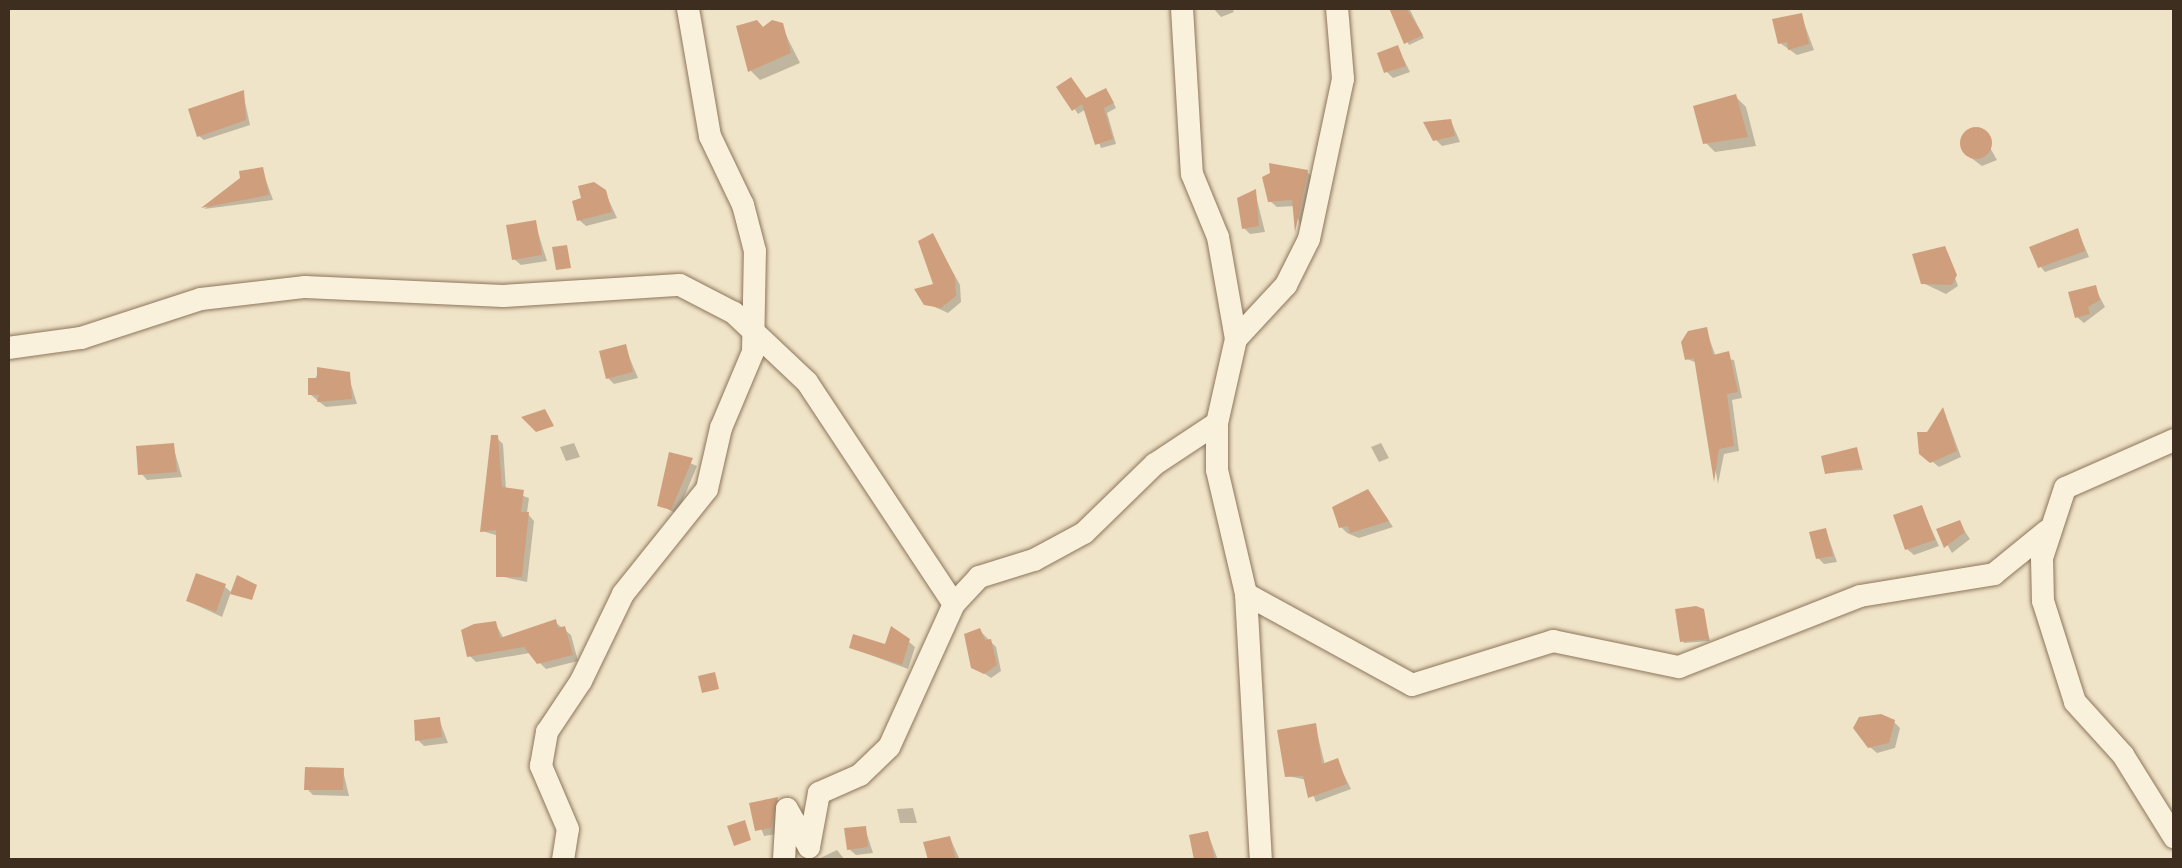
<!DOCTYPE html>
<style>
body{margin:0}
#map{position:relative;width:2182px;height:868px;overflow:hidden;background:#f0e4c8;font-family:"Playfair Display",serif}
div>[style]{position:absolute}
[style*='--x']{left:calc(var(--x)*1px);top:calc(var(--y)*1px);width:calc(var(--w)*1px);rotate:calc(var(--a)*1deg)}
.shadow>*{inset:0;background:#0003}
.building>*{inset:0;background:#cf9f7d}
.round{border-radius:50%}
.roads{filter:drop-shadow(0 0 2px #8d765c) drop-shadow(0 0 2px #8d765c)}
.minor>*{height:22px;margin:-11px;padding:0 11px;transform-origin:11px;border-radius:11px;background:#faf1dc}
span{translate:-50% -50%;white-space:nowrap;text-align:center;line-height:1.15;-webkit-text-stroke:8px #f7eed8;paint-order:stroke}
.frame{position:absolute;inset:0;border:10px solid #3d2e20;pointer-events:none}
</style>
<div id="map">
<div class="shadow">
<i style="clip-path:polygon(1213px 8px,1232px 8px,1234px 12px,1221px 17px)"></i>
<i style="clip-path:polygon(1391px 8px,1409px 8px,1424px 38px,1409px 45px)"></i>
<i style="clip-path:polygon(1801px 15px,1814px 50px,1797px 55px,1780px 43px)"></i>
<i style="clip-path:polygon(781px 25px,800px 63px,760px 80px,751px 71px,764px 30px)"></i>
<i style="clip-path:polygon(1398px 48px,1410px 72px,1393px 78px,1386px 71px)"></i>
<i style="clip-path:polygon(1060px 88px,1086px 101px,1110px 96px,1116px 108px,1107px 113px,1116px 144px,1101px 148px,1086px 109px,1078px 114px)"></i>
<i style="clip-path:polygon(243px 93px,250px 125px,204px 140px,199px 136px)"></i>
<i style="clip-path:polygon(1736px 97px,1746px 107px,1756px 146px,1715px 152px,1705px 142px)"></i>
<i style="clip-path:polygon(1451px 121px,1460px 142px,1442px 146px,1435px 139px)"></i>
<i style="clip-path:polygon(1979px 128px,1997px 160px,1982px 166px,1966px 154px,1962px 137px)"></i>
<i style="clip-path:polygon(262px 169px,273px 200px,204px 209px,243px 180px)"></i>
<i style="clip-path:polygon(1307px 172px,1314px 178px,1302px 234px,1295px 206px,1277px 207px,1270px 201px)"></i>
<i style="clip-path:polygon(605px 192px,617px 218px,586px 226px,579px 220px)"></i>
<i style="clip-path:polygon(1255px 192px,1265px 232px,1250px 234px,1244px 228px)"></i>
<i style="clip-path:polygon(535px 223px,547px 261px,521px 265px,514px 259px)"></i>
<i style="clip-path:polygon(2078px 231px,2089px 257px,2045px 272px,2040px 266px)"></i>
<i style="clip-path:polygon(933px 236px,960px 285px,961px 302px,948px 313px,926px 303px,936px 285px)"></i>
<i style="clip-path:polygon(1944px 249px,1958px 286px,1946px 294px,1923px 283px)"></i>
<i style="clip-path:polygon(2095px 288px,2105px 307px,2084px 323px,2077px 317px)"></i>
<i style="clip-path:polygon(1706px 330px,1716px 357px,1734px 360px,1742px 398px,1732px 400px,1739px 451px,1724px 454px,1718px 484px,1697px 363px,1687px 359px)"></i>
<i style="clip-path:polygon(625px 347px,638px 378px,614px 384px,608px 378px)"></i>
<i style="clip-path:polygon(319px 369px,348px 374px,357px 404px,326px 407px,317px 400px,310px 394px)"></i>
<i style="clip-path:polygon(1944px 411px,1961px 457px,1939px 467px,1922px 453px)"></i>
<i style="clip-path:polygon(497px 438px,503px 444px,506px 490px,529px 498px,527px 513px,534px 521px,527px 582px,499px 576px,499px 536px,482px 531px)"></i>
<i style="clip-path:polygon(574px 443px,580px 457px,566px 461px,560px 447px)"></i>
<i style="clip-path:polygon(1381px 443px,1389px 458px,1379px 462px,1371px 447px)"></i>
<i style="clip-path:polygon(173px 446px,182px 477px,147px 480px,141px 473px)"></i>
<i style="clip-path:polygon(1856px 450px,1863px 470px,1827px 473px)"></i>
<i style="clip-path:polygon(671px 455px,697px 466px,677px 514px,660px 505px)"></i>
<i style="clip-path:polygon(1374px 499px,1393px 527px,1359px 538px,1347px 533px,1341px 527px)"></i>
<i style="clip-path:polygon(1922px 508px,1939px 546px,1914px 555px,1907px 549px)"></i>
<i style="clip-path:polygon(1959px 523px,1970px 539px,1952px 553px,1939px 530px)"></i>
<i style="clip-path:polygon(1826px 531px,1837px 562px,1824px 564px,1818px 558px)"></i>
<i style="clip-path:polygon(224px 586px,231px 592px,222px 617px,188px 601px)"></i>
<i style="clip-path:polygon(1703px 612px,1710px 641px,1684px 643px,1682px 640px)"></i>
<i style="clip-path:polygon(555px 622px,571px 635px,578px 661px,546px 669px,530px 653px,476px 662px,470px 656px,495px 623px,504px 639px)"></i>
<i style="clip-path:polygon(980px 631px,996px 647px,1001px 671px,991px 678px,973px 666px)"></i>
<i style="clip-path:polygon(908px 641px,915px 647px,908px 669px,852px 648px)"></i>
<i style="clip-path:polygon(439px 719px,448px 743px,424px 746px,418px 740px)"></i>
<i style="clip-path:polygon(1894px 722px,1900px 728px,1895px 748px,1877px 753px,1870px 747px)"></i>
<i style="clip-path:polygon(1315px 725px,1325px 765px,1337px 761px,1351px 789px,1316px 802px,1307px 780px,1288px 776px)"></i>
<i style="clip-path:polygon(343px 771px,349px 796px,313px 795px,307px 789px)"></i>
<i style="clip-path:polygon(778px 800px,784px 806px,777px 834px,764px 836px,752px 805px)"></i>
<i style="clip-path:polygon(897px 809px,913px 808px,917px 823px,900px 823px)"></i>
<i style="clip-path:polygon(865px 828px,873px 853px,856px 855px,849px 849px)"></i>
<i style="clip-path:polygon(1208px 834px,1218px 860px,1197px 860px,1192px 837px)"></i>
<i style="clip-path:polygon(950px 838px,960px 860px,930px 860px,926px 844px)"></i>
<i style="clip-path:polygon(837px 850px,845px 860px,816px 860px)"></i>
</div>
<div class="building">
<i style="clip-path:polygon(1389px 8px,1406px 8px,1423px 35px,1404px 44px)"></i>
<i style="clip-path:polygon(1802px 13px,1809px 44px,1788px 50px,1787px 42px,1778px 44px,1772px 19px)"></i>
<i style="clip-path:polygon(757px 20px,763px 27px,772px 20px,783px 23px,791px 53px,748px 72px,736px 26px)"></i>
<i style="clip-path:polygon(1398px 45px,1406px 66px,1384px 73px,1377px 53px)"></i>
<i style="clip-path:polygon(1071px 77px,1086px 98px,1106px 88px,1114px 103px,1104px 108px,1113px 139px,1095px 145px,1082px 104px,1072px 111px,1056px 87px)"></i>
<i style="clip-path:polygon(244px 90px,246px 120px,197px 137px,188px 109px)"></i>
<i style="clip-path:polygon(1736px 94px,1748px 137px,1703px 144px,1693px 106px)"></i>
<i style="clip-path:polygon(1451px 119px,1455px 136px,1433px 141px,1423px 122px)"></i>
<i class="round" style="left:1960px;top:127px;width:32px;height:32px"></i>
<i style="clip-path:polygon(1269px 163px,1308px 170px,1295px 232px,1292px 200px,1268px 202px,1262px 177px,1270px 173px)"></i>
<i style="clip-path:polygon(263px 167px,269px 195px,201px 208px,240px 178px,239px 171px)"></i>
<i style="clip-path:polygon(594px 182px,606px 190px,612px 212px,577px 221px,572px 201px,581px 198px,578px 186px)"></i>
<i style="clip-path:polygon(1256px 189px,1259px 226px,1242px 229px,1237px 198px)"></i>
<i style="clip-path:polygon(536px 220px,542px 255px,512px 260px,506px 225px)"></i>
<i style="clip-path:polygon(2078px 228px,2085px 251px,2038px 268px,2029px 247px)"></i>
<i style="clip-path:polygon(933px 233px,955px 277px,956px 296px,941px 308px,924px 305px,914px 289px,933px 284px,918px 241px)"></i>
<i style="clip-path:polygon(567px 245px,571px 268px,556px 270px,552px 247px)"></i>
<i style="clip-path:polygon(1945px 246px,1957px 275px,1952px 285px,1921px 284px,1912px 254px)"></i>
<i style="clip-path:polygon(2096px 285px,2100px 300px,2088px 307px,2090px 314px,2075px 318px,2068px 292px)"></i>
<i style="clip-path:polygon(1707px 327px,1713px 355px,1729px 351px,1738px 392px,1727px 394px,1734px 446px,1719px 449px,1714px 482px,1694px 358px,1685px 360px,1681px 342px,1688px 331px)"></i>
<i style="clip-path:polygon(626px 344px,633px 372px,606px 379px,599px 351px)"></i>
<i style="clip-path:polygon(317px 367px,350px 372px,352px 399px,317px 402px,319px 395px,308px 395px,308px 378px,317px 378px)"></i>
<i style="clip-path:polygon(1943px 407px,1957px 451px,1930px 463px,1919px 454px,1917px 432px,1927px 432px)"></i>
<i style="clip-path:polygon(545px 409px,554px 426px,536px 432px,521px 417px)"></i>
<i style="clip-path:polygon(491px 435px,498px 435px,502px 487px,524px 490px,521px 512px,529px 512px,522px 577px,496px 577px,496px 530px,480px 532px)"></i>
<i style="clip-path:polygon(174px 443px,177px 472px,138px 475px,136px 446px)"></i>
<i style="clip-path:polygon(1857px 447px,1862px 468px,1825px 474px,1821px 456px)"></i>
<i style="clip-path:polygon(669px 452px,693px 458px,671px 510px,657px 506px)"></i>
<i style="clip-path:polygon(1368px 489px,1389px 521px,1350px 533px,1348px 526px,1339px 528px,1332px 507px)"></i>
<i style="clip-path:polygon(1922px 505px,1935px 540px,1905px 550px,1893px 515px)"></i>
<i style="clip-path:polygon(1960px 520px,1965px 532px,1944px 548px,1936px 529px)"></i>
<i style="clip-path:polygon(1826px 528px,1833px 556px,1816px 559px,1809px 532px)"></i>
<i style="clip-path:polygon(196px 573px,226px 584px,216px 612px,186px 601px)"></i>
<i style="clip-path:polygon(237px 575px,257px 585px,252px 600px,230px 594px)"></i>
<i style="clip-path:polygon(1696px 606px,1704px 609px,1709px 639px,1680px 642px,1675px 609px)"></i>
<i style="clip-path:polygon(556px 619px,558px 628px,565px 626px,573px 655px,537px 664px,524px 647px,467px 657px,461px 630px,474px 624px,496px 621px,500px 638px)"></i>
<i style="clip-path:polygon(891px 626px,910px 639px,902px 665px,849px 648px,853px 634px,885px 644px)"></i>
<i style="clip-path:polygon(980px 628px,985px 640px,991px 639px,997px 665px,984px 674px,971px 668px,964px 634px)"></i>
<i style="clip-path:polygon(715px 672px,719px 689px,702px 693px,698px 676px)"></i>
<i style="clip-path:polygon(1881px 714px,1895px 720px,1889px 743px,1868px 748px,1853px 728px,1859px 717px)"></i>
<i style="clip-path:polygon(440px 717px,442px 737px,415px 741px,414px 720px)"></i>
<i style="clip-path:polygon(1316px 723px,1322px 764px,1338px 758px,1347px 784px,1308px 798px,1303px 776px,1285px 777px,1277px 730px)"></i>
<i style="clip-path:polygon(305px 767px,344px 768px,343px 790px,304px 790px)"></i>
<i style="clip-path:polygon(778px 797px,771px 828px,755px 831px,749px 803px)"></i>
<i style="clip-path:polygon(745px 820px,751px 840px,734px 846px,727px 826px)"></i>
<i style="clip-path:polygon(866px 826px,868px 847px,847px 850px,844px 828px)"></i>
<i style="clip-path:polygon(1208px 831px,1215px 860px,1194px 860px,1189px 835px)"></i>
<i style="clip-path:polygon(950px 836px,956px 860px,928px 860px,923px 842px)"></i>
</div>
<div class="roads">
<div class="minor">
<i style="--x:1182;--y:8;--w:166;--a:86.6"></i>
<i style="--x:1192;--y:174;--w:68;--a:67.6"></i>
<i style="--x:1218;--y:237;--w:104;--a:80"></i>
<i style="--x:1236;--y:339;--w:86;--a:102.7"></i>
<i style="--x:1217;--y:423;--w:47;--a:90"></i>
<i style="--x:1217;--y:470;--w:127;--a:76.8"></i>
<i style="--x:1246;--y:594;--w:266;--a:86.8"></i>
<i style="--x:1236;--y:339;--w:74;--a:-47.2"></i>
<i style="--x:1286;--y:285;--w:51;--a:-63.4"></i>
<i style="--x:1309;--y:239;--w:164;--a:-78"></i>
<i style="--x:1343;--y:79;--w:71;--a:-94.8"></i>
<i style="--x:8;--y:348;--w:74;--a:-7.8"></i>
<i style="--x:81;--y:338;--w:126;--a:-18"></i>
<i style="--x:201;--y:299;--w:105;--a:-6.6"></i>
<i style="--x:305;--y:287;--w:198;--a:2.6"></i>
<i style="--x:503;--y:296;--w:177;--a:-3.6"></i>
<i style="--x:680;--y:285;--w:61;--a:27.4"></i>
<i style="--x:734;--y:313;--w:100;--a:43.4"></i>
<i style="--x:807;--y:382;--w:266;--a:56.5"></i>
<i style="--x:954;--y:604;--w:157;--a:114.4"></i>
<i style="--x:889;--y:747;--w:40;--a:136"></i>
<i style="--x:860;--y:775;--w:45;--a:156.3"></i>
<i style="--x:819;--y:793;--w:55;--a:100.5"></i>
<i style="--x:809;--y:847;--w:44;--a:-120.1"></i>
<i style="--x:787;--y:809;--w:51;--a:93.4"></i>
<i style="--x:2174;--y:440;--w:119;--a:156.2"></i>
<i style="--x:2065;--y:488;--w:74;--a:108.2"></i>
<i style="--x:2042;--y:558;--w:43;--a:88.7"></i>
<i style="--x:2043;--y:601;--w:106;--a:72.4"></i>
<i style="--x:2075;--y:702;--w:72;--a:47.8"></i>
<i style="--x:2123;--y:755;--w:97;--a:58.1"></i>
<i style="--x:1246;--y:594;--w:189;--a:28.7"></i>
<i style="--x:1412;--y:685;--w:148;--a:-17.3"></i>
<i style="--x:1553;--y:641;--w:129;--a:11.7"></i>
<i style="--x:1679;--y:667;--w:194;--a:-21.4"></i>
<i style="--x:1860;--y:596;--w:136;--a:-9.3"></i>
<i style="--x:1994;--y:574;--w:68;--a:-39.1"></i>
<i style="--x:954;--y:604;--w:37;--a:-47"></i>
<i style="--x:979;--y:577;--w:58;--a:-17.2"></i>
<i style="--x:1034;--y:560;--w:57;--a:-28.4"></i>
<i style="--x:1084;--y:533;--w:99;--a:-44.2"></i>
<i style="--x:1155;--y:464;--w:74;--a:-33.5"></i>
<i style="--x:563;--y:860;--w:31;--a:-81"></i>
<i style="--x:568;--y:829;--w:69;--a:-113.2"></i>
<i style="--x:541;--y:766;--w:35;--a:-80"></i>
<i style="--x:547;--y:732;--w:61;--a:-56.3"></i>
<i style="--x:581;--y:681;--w:97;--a:-64.2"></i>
<i style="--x:623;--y:594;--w:134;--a:-51.3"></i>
<i style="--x:707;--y:489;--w:63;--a:-77.1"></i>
<i style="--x:721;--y:428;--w:82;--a:-67.2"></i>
<i style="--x:753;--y:352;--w:101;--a:-88.9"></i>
<i style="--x:755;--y:251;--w:48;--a:-104.6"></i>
<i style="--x:743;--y:205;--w:76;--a:-115.6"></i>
<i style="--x:710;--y:136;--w:130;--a:-99.8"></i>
</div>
</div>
<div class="frame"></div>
</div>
